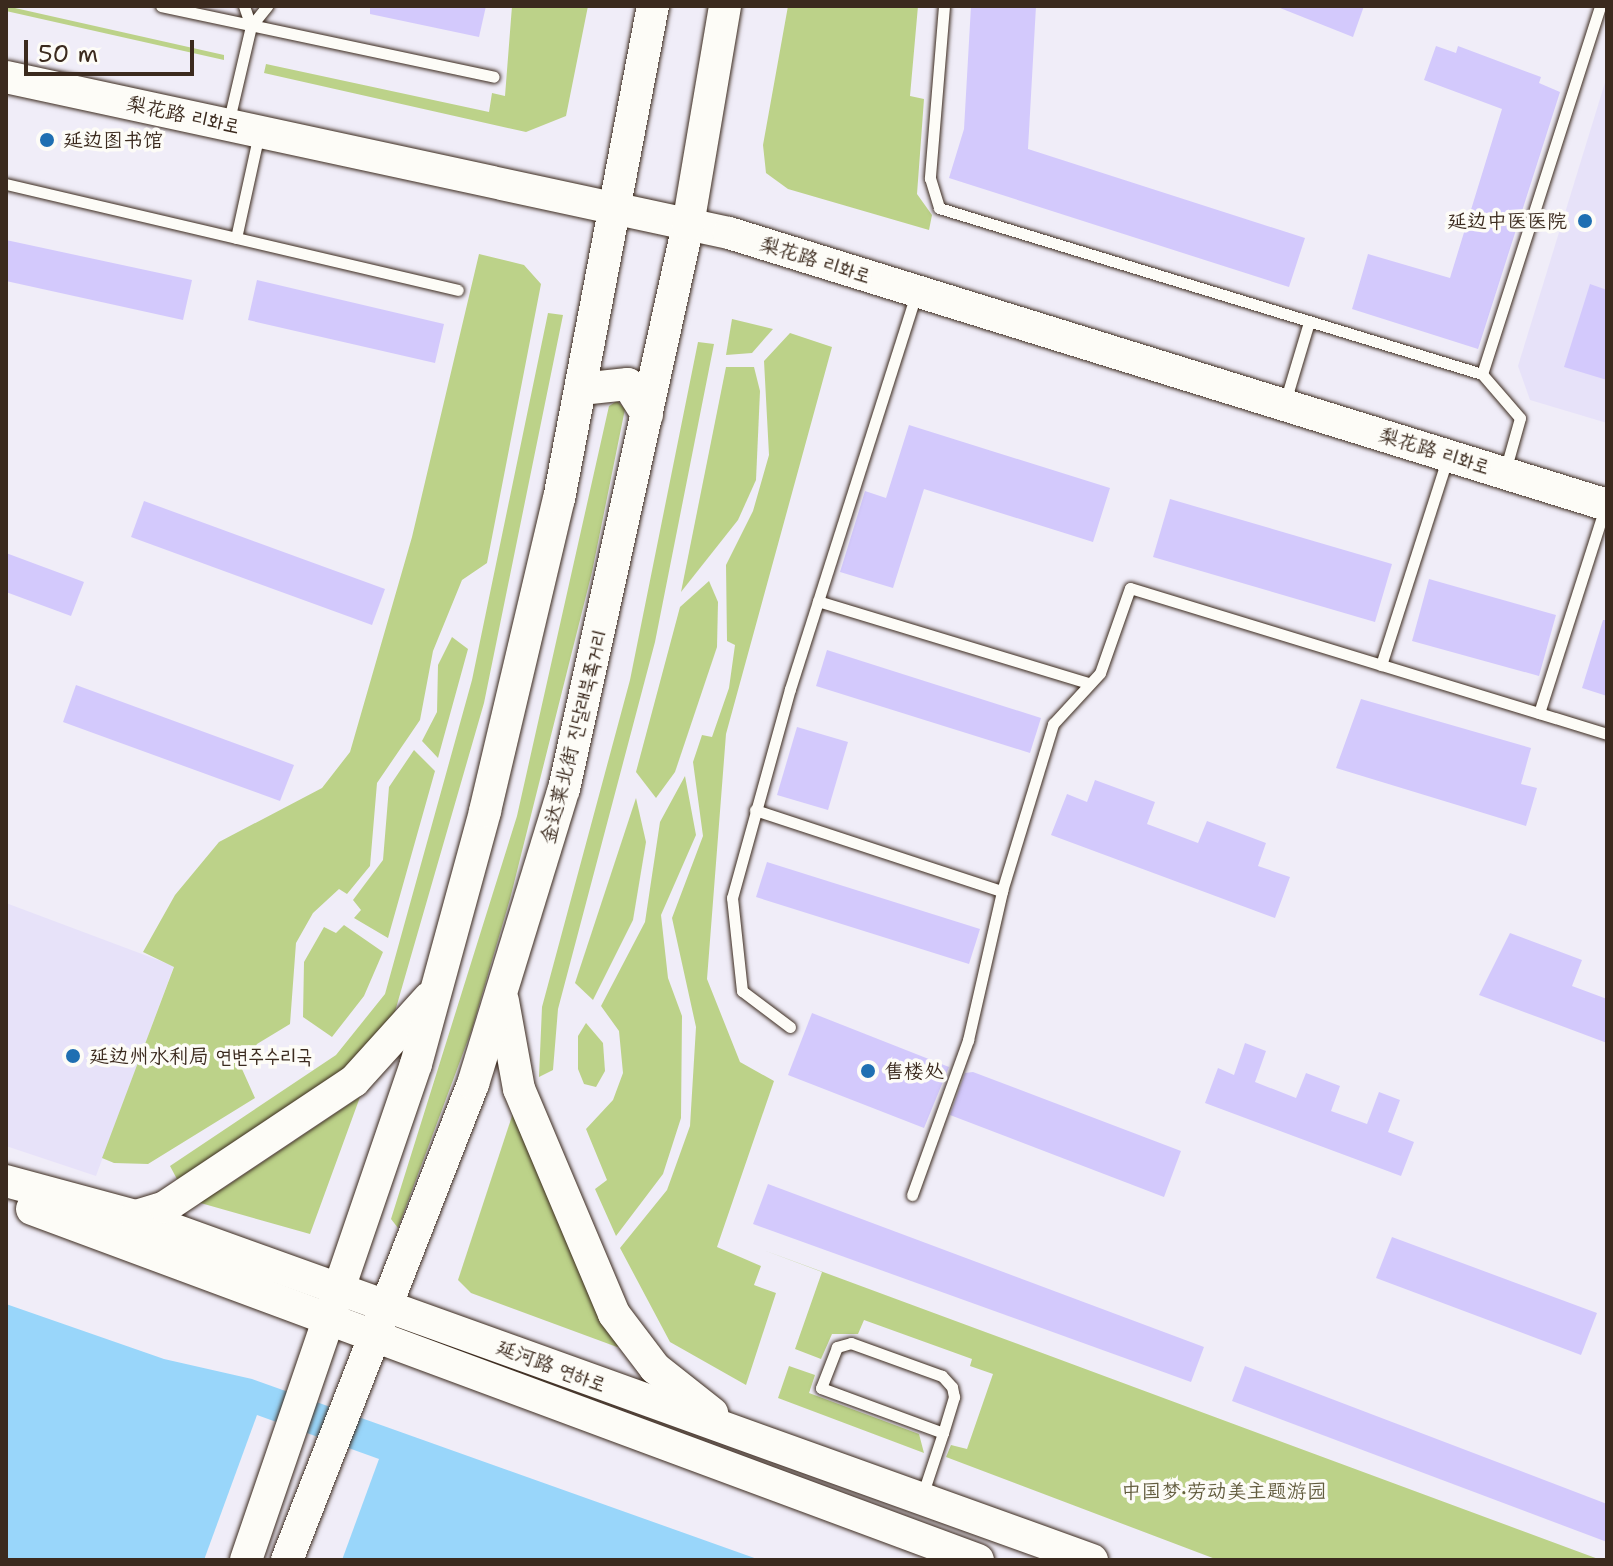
<!DOCTYPE html>
<meta charset="utf-8">
<style>
body{margin:0}
#map{position:relative;width:1613px;height:1566px;overflow:hidden;background:#f0edf8;font-family:"Shantell Sans","LXGW WenKai TC","Poor Story",sans-serif}
div>[style]{position:absolute}
[style*='--x']{left:calc(var(--x)*1px);top:calc(var(--y)*1px);width:calc(var(--w)*1px);rotate:calc(var(--a)*1deg)}
.built>*{inset:0;background:#e7e2f9}
.green>*{inset:0;background:#bcd289}
.water>*{inset:0;background:#99d6fa}
.pier>*{inset:0;background:#f0edf8}
.building>*{inset:0;background:#d3c9fc}
.roads{filter:drop-shadow(0 0 2px #3b2a1e) drop-shadow(0 0 2px #3b2a1e)}
.lane>*{height:11px;margin:-5.5px;padding:0 5.5px;transform-origin:5.5px;border-radius:5.5px;background:#fdfcf7}
.secondary>*{height:32px;margin:-16px;padding:0 16px;transform-origin:16px;border-radius:16px;background:#fdfcf7}
.dots>*{width:22px;height:22px;translate:-50% -50%;box-sizing:border-box;border:4px solid #fdfcf7;border-radius:50%}
span{translate:-50% -50%;white-space:nowrap;text-align:center;line-height:1.15;-webkit-text-stroke:7px #fdfcf7;paint-order:stroke}
.street-label{font-size:20px;color:#3b2a1e}
.poi-label{font-size:20px;color:#3b2a1e}
.left{translate:0 -50%;text-align:left}
.right{translate:-100% -50%;text-align:right}
.park-label{font-size:20px;color:#625c3e}
.frame{position:absolute;inset:0;border:8px solid #3b2a1e;pointer-events:none}
.scale{position:absolute;left:24px;top:40px;width:170px;height:36px;box-sizing:border-box;border:4px solid #3b2a1e;border-top:0;padding-left:10px;font-size:24px;line-height:28px;white-space:nowrap;color:#3b2a1e;-webkit-text-stroke:6px #fdfcf7;paint-order:stroke}
</style>
<div id="map">
<div class="built">
<i style="clip-path:polygon(1607px 76px,1607px 423px,1530px 400px,1518px 366px)"></i>
<i style="clip-path:polygon(6px 903px,174px 966px,96px 1176px,6px 1146px)"></i>
</div>
<div class="green">
<i style="clip-path:polygon(6px 6px,224px 55px,224px 60px,6px 11px)"></i>
<i style="clip-path:polygon(512px 6px,588px 6px,566px 116px,526px 132px,264px 73px,266px 64px,489px 112px,492px 93px,505px 96px)"></i>
<i style="clip-path:polygon(788px 6px,918px 6px,910px 96px,924px 99px,917px 194px,932px 215px,929px 230px,788px 189px,766px 173px,763px 145px)"></i>
<i style="clip-path:polygon(479px 254px,524px 265px,541px 284px,487px 563px,462px 580px,433px 651px,420px 720px,377px 783px,370px 866px,347px 894px,339px 889px,313px 913px,296px 943px,290px 1024px,257px 1044px,242px 1069px,255px 1098px,148px 1164px,114px 1163px,102px 1158px,174px 967px,143px 952px,175px 895px,219px 842px,322px 788px,350px 752px,412px 537px)"></i>
<i style="clip-path:polygon(548px 313px,563px 315px,484px 703px,394px 1015px,345px 1070px,178px 1181px,170px 1166px,336px 1055px,385px 994px,472px 680px)"></i>
<i style="clip-path:polygon(732px 319px,773px 329px,752px 353px,726px 355px)"></i>
<i style="clip-path:polygon(790px 333px,832px 347px,726px 734px,707px 979px,740px 1062px,774px 1081px,717px 1247px,761px 1266px,754px 1285px,776px 1293px,746px 1385px,670px 1342px,620px 1248px,667px 1190px,690px 1126px,696px 1027px,672px 918px,703px 836px,693px 762px,702px 735px,712px 737px,729px 688px,735px 645px,727px 641px,726px 565px,753px 511px,769px 455px,764px 361px)"></i>
<i style="clip-path:polygon(698px 342px,714px 344px,655px 642px,558px 1009px,553px 1070px,539px 1077px,542px 1007px,630px 680px)"></i>
<i style="clip-path:polygon(726px 367px,754px 367px,760px 391px,756px 480px,738px 520px,681px 592px)"></i>
<i style="clip-path:polygon(617px 401px,625px 409px,592px 572px,510px 899px,472px 1029px,398px 1228px,391px 1219px,517px 816px,609px 406px)"></i>
<i style="clip-path:polygon(709px 581px,718px 602px,717px 647px,675px 772px,656px 798px,636px 772px,680px 607px)"></i>
<i style="clip-path:polygon(452px 637px,468px 649px,438px 758px,422px 741px,437px 712px,438px 665px)"></i>
<i style="clip-path:polygon(414px 750px,435px 771px,388px 938px,354px 918px,361px 910px,353px 900px,383px 860px,389px 787px)"></i>
<i style="clip-path:polygon(685px 776px,696px 835px,661px 915px,668px 978px,682px 1016px,681px 1118px,663px 1174px,616px 1236px,595px 1189px,607px 1180px,586px 1129px,613px 1100px,623px 1073px,619px 1031px,601px 1006px,645px 922px,660px 822px)"></i>
<i style="clip-path:polygon(636px 798px,646px 842px,633px 920px,593px 1000px,575px 983px)"></i>
<i style="clip-path:polygon(344px 925px,383px 952px,364px 996px,332px 1037px,303px 1017px,304px 962px,324px 927px,336px 933px)"></i>
<i style="clip-path:polygon(586px 1023px,603px 1043px,605px 1071px,596px 1087px,584px 1084px,578px 1069px,578px 1036px)"></i>
<i style="clip-path:polygon(360px 1097px,310px 1234px,197px 1202px,224px 1188px)"></i>
<i style="clip-path:polygon(513px 1113px,622px 1343px,617px 1347px,471px 1293px,458px 1280px)"></i>
<i style="clip-path:polygon(742px 1242px,988px 1333px,1601px 1560px,1218px 1560px,946px 1457px,951px 1445px,967px 1449px,993px 1374px,970px 1366px,972px 1359px,864px 1320px,858px 1334px,832px 1334px,821px 1359px,795px 1349px,822px 1272px)"></i>
<i style="clip-path:polygon(789px 1366px,815px 1375px,809px 1393px,919px 1434px,924px 1453px,778px 1398px)"></i>
</div>
<div class="water">
<i style="clip-path:polygon(6px 1304px,164px 1359px,252px 1379px,760px 1560px,6px 1560px)"></i>
</div>
<div class="pier">
<i style="clip-path:polygon(257px 1415px,379px 1459px,342px 1560px,204px 1560px)"></i>
</div>
<div class="building">
<i style="clip-path:polygon(370px 6px,486px 6px,479px 37px,370px 14px)"></i>
<i style="clip-path:polygon(971px 6px,1036px 6px,1028px 149px,1305px 238px,1289px 287px,949px 178px,964px 129px)"></i>
<i style="clip-path:polygon(1275px 6px,1364px 6px,1353px 37px)"></i>
<i style="clip-path:polygon(1436px 46px,1456px 53px,1458px 46px,1541px 77px,1539px 83px,1560px 92px,1478px 349px,1352px 309px,1368px 254px,1450px 278px,1502px 109px,1424px 80px)"></i>
<i style="clip-path:polygon(6px 240px,192px 280px,183px 320px,6px 281px)"></i>
<i style="clip-path:polygon(257px 280px,444px 324px,435px 363px,248px 320px)"></i>
<i style="clip-path:polygon(1590px 284px,1607px 290px,1607px 380px,1564px 367px)"></i>
<i style="clip-path:polygon(909px 425px,1110px 488px,1093px 542px,924px 489px,893px 588px,840px 572px,865px 491px,886px 498px)"></i>
<i style="clip-path:polygon(1170px 499px,1392px 564px,1375px 622px,1153px 557px)"></i>
<i style="clip-path:polygon(144px 501px,385px 589px,372px 625px,131px 537px)"></i>
<i style="clip-path:polygon(6px 553px,84px 582px,71px 616px,6px 592px)"></i>
<i style="clip-path:polygon(1429px 579px,1556px 615px,1539px 676px,1412px 641px)"></i>
<i style="clip-path:polygon(1603px 620px,1607px 620px,1607px 696px,1582px 688px)"></i>
<i style="clip-path:polygon(827px 650px,1041px 718px,1030px 753px,816px 686px)"></i>
<i style="clip-path:polygon(76px 685px,294px 765px,280px 801px,63px 722px)"></i>
<i style="clip-path:polygon(1361px 699px,1531px 748px,1521px 784px,1537px 788px,1526px 826px,1336px 768px)"></i>
<i style="clip-path:polygon(797px 727px,848px 742px,828px 810px,777px 795px)"></i>
<i style="clip-path:polygon(1095px 780px,1155px 802px,1147px 824px,1198px 843px,1207px 821px,1266px 843px,1258px 866px,1290px 877px,1275px 918px,1051px 835px,1067px 794px,1087px 802px)"></i>
<i style="clip-path:polygon(767px 862px,980px 929px,969px 964px,756px 897px)"></i>
<i style="clip-path:polygon(1510px 933px,1582px 960px,1572px 986px,1607px 999px,1607px 1043px,1479px 995px)"></i>
<i style="clip-path:polygon(812px 1013px,949px 1067px,924px 1128px,788px 1075px)"></i>
<i style="clip-path:polygon(1245px 1043px,1266px 1051px,1255px 1082px,1296px 1098px,1306px 1073px,1340px 1086px,1331px 1111px,1367px 1124px,1379px 1092px,1400px 1100px,1388px 1132px,1414px 1142px,1401px 1176px,1205px 1103px,1218px 1068px,1234px 1075px)"></i>
<i style="clip-path:polygon(973px 1072px,1181px 1151px,1164px 1197px,950px 1115px,965px 1073px)"></i>
<i style="clip-path:polygon(768px 1184px,1204px 1347px,1191px 1382px,753px 1224px)"></i>
<i style="clip-path:polygon(1392px 1237px,1597px 1313px,1581px 1355px,1376px 1278px)"></i>
<i style="clip-path:polygon(1245px 1366px,1607px 1504px,1607px 1542px,1232px 1401px)"></i>
</div>
<div class="roads">
<div class="lane">
<i style="--x:161;--y:6;--w:340;--a:12"></i>
<i style="--x:244;--y:6;--w:21;--a:71"></i>
<i style="--x:944;--y:6;--w:173;--a:94.7"></i>
<i style="--x:930;--y:178;--w:31;--a:73"></i>
<i style="--x:939;--y:208;--w:568;--a:17"></i>
<i style="--x:1482;--y:374;--w:58;--a:49.2"></i>
<i style="--x:1520;--y:418;--w:55;--a:105.8"></i>
<i style="--x:228;--y:124;--w:101;--a:-76.8"></i>
<i style="--x:251;--y:26;--w:26;--a:-51"></i>
<i style="--x:6;--y:184;--w:464;--a:13.2"></i>
<i style="--x:236;--y:238;--w:107;--a:-77.6"></i>
<i style="--x:1482;--y:374;--w:386;--a:-72.2"></i>
<i style="--x:1285;--y:402;--w:84;--a:-73.3"></i>
<i style="--x:818;--y:601;--w:282;--a:16.9"></i>
<i style="--x:1381;--y:665;--w:215;--a:-72.2"></i>
<i style="--x:1539;--y:713;--w:215;--a:-72.2"></i>
<i style="--x:755;--y:810;--w:260;--a:18.2"></i>
<i style="--x:790;--y:1027;--w:60;--a:-143.1"></i>
<i style="--x:742;--y:991;--w:94;--a:-96.1"></i>
<i style="--x:732;--y:898;--w:217;--a:-74.5"></i>
<i style="--x:790;--y:689;--w:417;--a:-72.3"></i>
<i style="--x:912;--y:1195;--w:165;--a:-70.1"></i>
<i style="--x:968;--y:1040;--w:153;--a:-77.1"></i>
<i style="--x:1002;--y:891;--w:175;--a:-73"></i>
<i style="--x:1053;--y:724;--w:69;--a:-47.3"></i>
<i style="--x:1100;--y:673;--w:90;--a:-70.6"></i>
<i style="--x:1130;--y:588;--w:499;--a:17"></i>
<i style="--x:922;--y:1496;--w:66;--a:-71.6"></i>
<i style="--x:943;--y:1433;--w:38;--a:-73"></i>
<i style="--x:954;--y:1397;--w:10;--a:-101"></i>
<i style="--x:952;--y:1387;--w:15;--a:-132"></i>
<i style="--x:942;--y:1376;--w:97;--a:-160.1"></i>
<i style="--x:851;--y:1343;--w:15;--a:164"></i>
<i style="--x:837;--y:1347;--w:44;--a:111.3"></i>
<i style="--x:821;--y:1388;--w:130;--a:20.2"></i>
</div>
<div class="secondary">
<i style="--x:6;--y:77;--w:740;--a:12.18"></i>
<i style="--x:729;--y:233;--w:919;--a:17.21"></i>
<i style="--x:581;--y:389;--w:47;--a:-6.1"></i>
<i style="--x:628;--y:384;--w:36;--a:58"></i>
<i style="--x:503;--y:1001;--w:89;--a:79.7"></i>
<i style="--x:519;--y:1089;--w:244;--a:67.1"></i>
<i style="--x:614;--y:1314;--w:68;--a:52.8"></i>
<i style="--x:655;--y:1368;--w:73;--a:38.3"></i>
<i style="--x:6;--y:1181;--w:135;--a:15.1"></i>
<i style="--x:136;--y:1216;--w:1016;--a:19.79"></i>
<i style="--x:32;--y:1209;--w:1009;--a:20.36"></i>
<i style="--x:136;--y:1216;--w:30;--a:-17"></i>
<i style="--x:165;--y:1207;--w:227;--a:-33.7"></i>
<i style="--x:354;--y:1081;--w:112;--a:-47.9"></i>
<i style="--x:246;--y:1560;--w:524;--a:-71.08"></i>
<i style="--x:416;--y:1064;--w:262;--a:-74.7"></i>
<i style="--x:485;--y:811;--w:321;--a:-76.7"></i>
<i style="--x:559;--y:499;--w:502;--a:-79.21"></i>
<i style="--x:287;--y:1560;--w:511;--a:-68.66"></i>
<i style="--x:473;--y:1084;--w:309;--a:-72.9"></i>
<i style="--x:564;--y:789;--w:577;--a:-77.6"></i>
<i style="--x:688;--y:225;--w:222;--a:-80.4"></i>
</div>
</div>
<div class="dots">
<i style="left:47px;top:140px;background:#1f6fb2"></i>
<i style="left:1585px;top:221px;background:#1f6fb2"></i>
<i style="left:73px;top:1056px;background:#1f6fb2"></i>
<i style="left:868px;top:1071px;background:#1f6fb2"></i>
</div>
<div class="street-label">
<span style="left:183px;top:115px;rotate:12deg">梨花路 리화로</span>
<span style="left:815px;top:260px;rotate:17deg">梨花路 리화로</span>
<span style="left:1434px;top:451px;rotate:17deg">梨花路 리화로</span>
<span style="left:574px;top:737px;rotate:-76deg">金达莱北街 진달래북쪽거리</span>
<span style="left:551px;top:1366px;rotate:20deg">延河路 연하로</span>
</div>
<div class="poi-label">
<span class="left" style="left:63px;top:140px">延边图书馆</span>
<span class="right" style="left:1567px;top:221px">延边中医医院</span>
<span class="left" style="left:89px;top:1056px">延边州水利局 연변주수리국</span>
<span class="left" style="left:884px;top:1071px">售楼处</span>
</div>
<div class="park-label">
<span style="left:1224px;top:1491px">中国梦·劳动美主题游园</span>
</div>
<div class="frame"></div>
<div class="scale">50 m</div>
</div>
